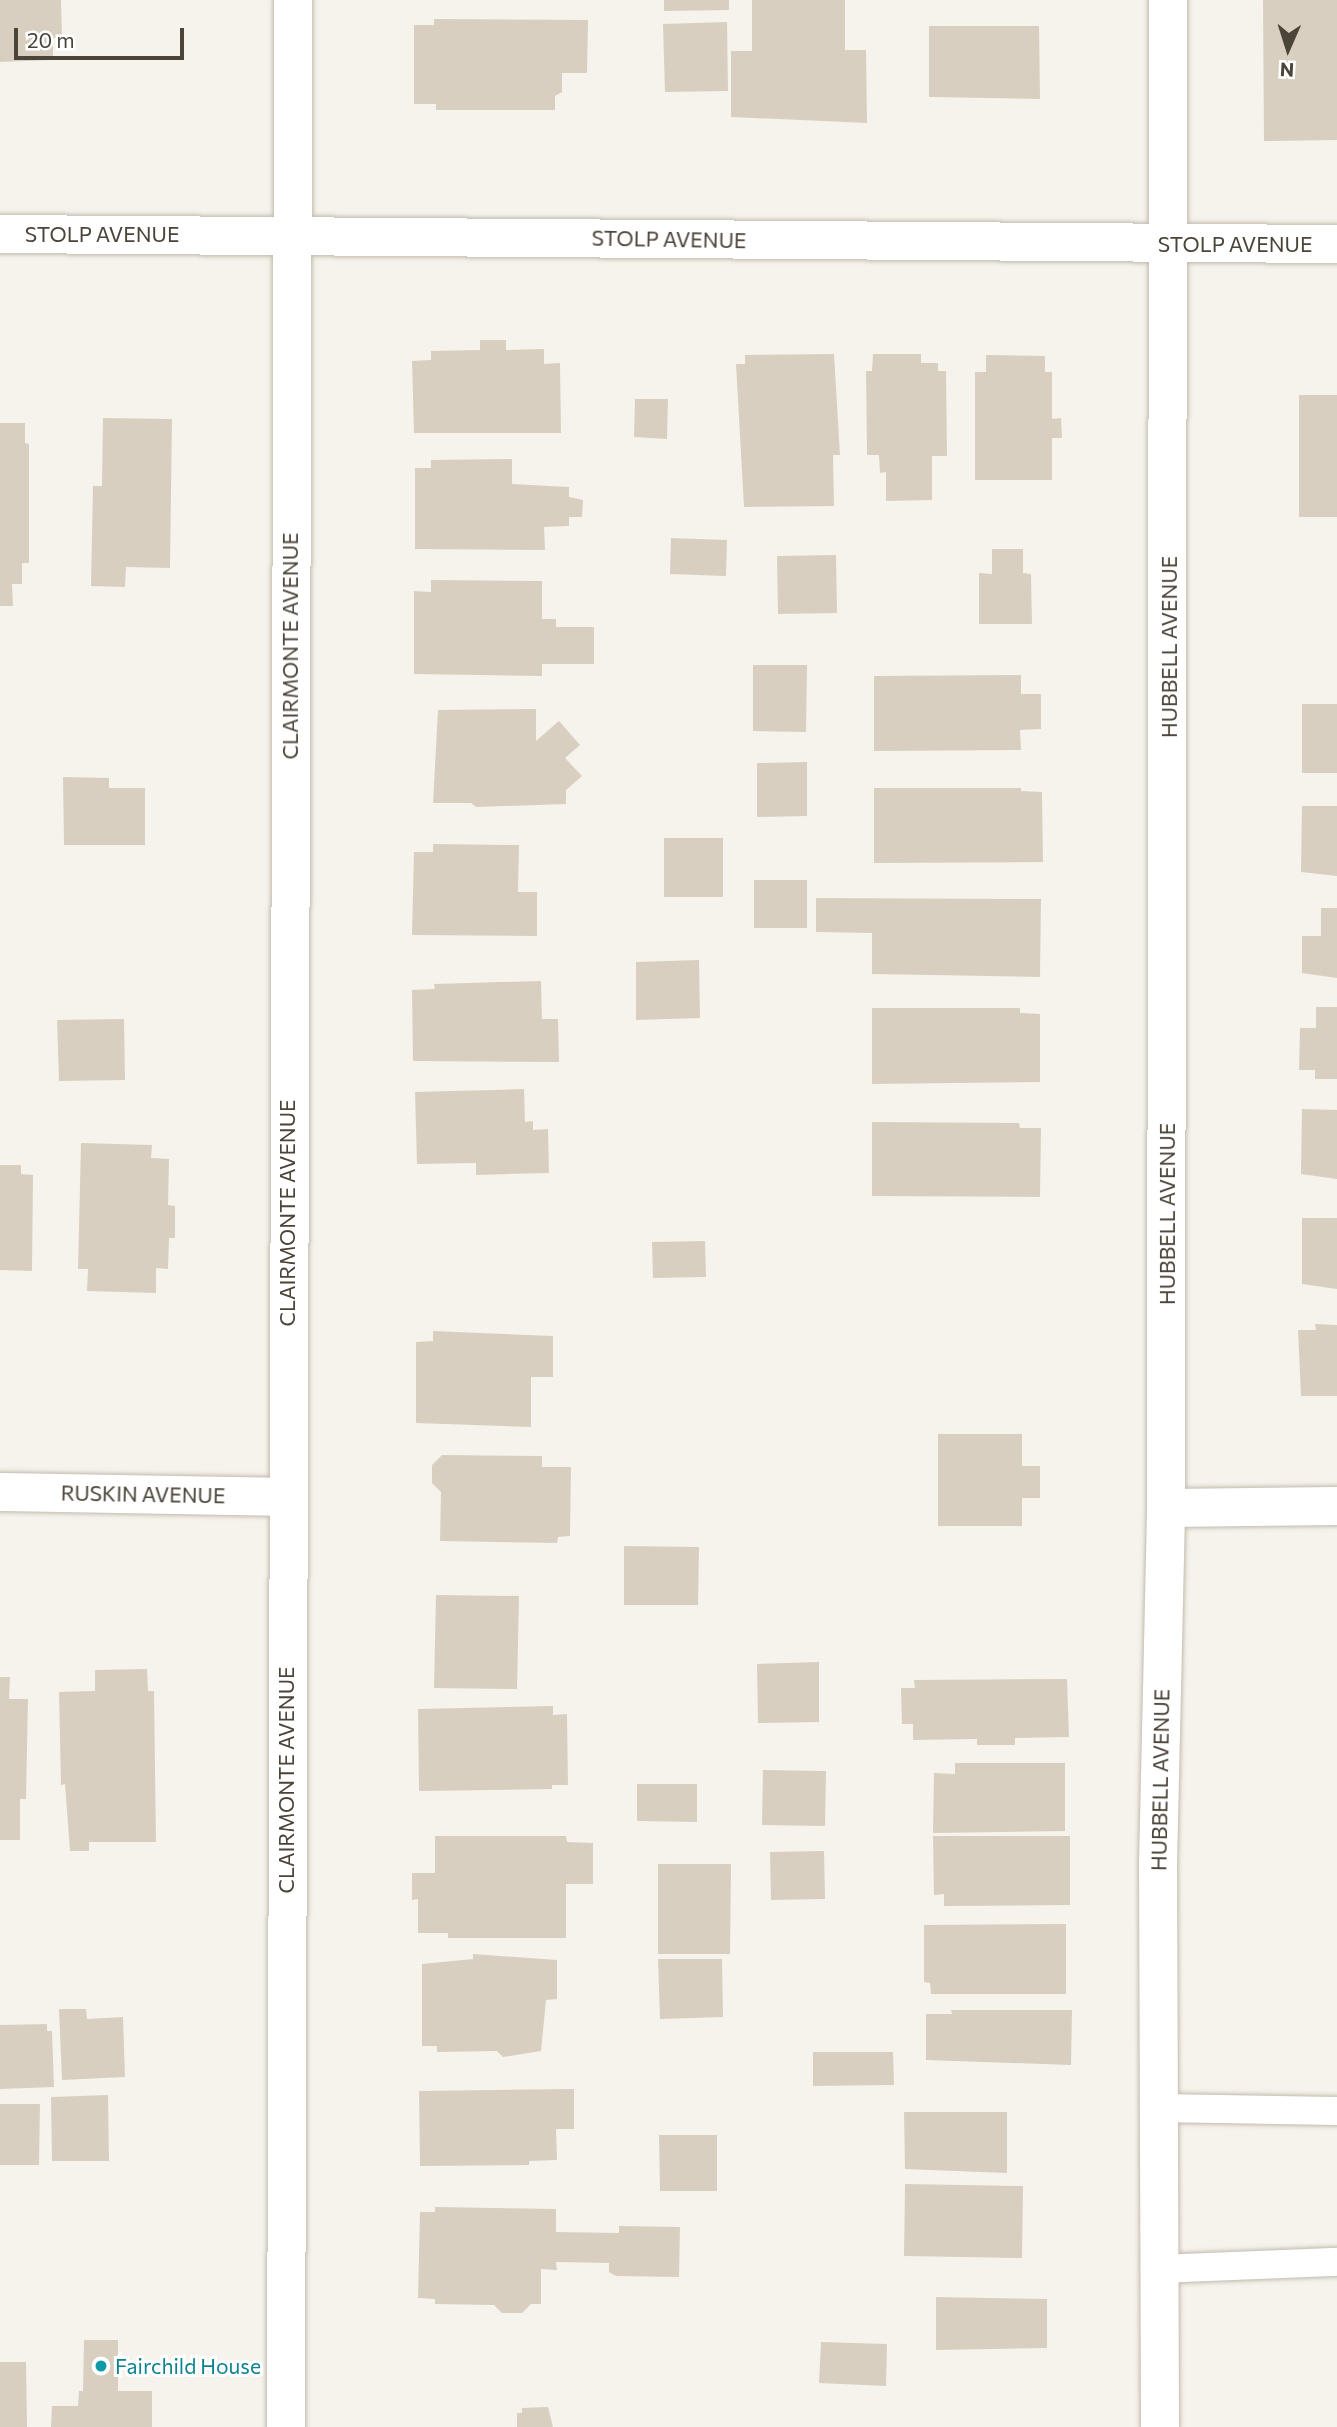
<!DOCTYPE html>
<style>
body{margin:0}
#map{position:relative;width:1337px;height:2427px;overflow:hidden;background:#f6f3ec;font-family:Commissioner,sans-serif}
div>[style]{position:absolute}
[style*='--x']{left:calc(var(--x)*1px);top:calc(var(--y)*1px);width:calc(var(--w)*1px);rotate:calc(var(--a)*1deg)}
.building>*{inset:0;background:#d8cfc1}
.roads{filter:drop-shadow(0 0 2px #c2bbae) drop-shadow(0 0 2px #c2bbae)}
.service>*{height:28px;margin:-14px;padding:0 14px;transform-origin:14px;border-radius:14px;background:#fff}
.minor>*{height:38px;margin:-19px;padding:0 19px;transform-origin:19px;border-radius:19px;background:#fff}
.dots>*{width:19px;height:19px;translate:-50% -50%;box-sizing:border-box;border:4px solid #fff;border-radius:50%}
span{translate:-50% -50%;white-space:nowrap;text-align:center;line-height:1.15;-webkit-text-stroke:6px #fff;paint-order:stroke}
.street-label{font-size:21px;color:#4b4439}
.culture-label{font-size:21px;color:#0d838f}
.left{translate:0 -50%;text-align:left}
.north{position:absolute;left:1253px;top:14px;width:70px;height:70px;-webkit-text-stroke:5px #fff;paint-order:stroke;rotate:183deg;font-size:19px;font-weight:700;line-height:28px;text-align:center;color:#4b4439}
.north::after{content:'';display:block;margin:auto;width:24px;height:32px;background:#4b4439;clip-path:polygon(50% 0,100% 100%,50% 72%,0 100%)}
.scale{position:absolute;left:14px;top:28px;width:170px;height:32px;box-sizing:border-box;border:4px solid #4b4439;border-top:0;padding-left:9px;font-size:21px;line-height:24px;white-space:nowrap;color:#4b4439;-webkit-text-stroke:5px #fff;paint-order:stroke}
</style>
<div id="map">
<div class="building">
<i style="clip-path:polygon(0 0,61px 0,62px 38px,53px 38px,53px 60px,0 62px)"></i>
<i style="clip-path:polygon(664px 0,729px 0,729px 10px,664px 11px)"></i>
<i style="clip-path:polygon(752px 0,845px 0,845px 50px,866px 50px,867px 123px,731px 117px,731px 51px,752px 51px)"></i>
<i style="clip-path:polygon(1263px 0,1337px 0,1337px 140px,1264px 141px)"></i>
<i style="clip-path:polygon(434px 19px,588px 20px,587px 73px,562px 73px,562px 92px,555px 96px,555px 110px,436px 110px,436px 104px,414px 104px,414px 25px,434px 25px)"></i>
<i style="clip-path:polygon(727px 22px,728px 91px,665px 92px,663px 24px)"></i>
<i style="clip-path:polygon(929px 26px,1039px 26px,1040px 99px,929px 97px)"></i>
<i style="clip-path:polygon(480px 340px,506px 340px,506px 350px,544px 349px,544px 364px,560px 363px,561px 433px,414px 433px,412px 361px,431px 360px,431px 351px,480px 350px)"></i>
<i style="clip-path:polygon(834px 354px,840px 455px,833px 455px,834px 506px,744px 507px,736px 364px,745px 364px,745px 355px)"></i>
<i style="clip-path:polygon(873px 354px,921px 354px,921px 363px,938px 363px,938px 371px,946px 371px,947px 456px,932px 456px,932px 500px,886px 501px,886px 472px,880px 473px,879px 455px,867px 455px,866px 371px,872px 371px)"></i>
<i style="clip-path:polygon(986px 355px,1045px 356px,1045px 372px,1052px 372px,1052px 419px,1061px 418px,1062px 438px,1052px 438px,1052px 480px,975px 480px,975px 372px,986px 372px)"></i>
<i style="clip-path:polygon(1299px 395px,1337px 395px,1337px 517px,1299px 517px)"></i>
<i style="clip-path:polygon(635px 399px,668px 399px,667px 439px,634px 437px)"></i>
<i style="clip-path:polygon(103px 418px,172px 419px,170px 568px,126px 567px,125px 587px,91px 586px,93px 486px,102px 486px)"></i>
<i style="clip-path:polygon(0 423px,25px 423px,25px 443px,29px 444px,29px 563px,22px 563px,22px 584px,12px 584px,13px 606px,0 606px)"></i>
<i style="clip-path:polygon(512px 459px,512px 484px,569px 487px,569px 497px,583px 500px,582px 517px,569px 517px,569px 526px,544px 527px,545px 550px,415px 549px,415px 468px,431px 468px,431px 460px)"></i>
<i style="clip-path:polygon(671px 538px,727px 540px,726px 576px,670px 574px)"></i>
<i style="clip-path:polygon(992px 549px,1023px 549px,1023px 573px,1031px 574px,1032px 624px,979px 624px,979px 573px,992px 574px)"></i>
<i style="clip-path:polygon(836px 555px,837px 613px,778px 614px,777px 556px)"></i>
<i style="clip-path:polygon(431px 580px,542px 581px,542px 619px,556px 619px,556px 627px,594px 627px,594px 664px,542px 664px,542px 676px,414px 674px,414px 591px,431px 592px)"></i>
<i style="clip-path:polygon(753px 665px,807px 665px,806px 732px,753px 731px)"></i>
<i style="clip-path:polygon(1021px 675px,1021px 694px,1041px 694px,1041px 729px,1020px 730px,1021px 750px,874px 751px,874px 676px)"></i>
<i style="clip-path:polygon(1302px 704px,1337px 704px,1337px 773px,1302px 773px)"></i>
<i style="clip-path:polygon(536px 709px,536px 741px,559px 721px,580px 745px,565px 758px,582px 776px,566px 790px,566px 804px,476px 807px,471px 803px,433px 803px,438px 710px)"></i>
<i style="clip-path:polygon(807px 762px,807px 816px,757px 817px,757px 763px)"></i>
<i style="clip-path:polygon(63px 777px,109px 778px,109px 788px,145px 788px,145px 845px,64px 845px)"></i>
<i style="clip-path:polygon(874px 788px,1021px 788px,1021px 791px,1042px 792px,1043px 862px,874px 863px)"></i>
<i style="clip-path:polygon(1302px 806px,1337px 806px,1337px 876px,1301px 872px)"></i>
<i style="clip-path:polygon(664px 838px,723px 838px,723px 897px,664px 897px)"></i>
<i style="clip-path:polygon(433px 844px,519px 845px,518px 892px,537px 892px,537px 936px,412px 935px,414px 852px,433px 852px)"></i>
<i style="clip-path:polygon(754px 880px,807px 880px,807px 928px,754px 928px)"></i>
<i style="clip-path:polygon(816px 898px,1041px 899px,1040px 977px,872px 974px,872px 933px,816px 932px)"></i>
<i style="clip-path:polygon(1321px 908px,1337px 908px,1337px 978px,1302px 973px,1302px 936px,1321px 936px)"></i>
<i style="clip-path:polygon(699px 960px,700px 1018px,636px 1020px,636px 962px)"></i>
<i style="clip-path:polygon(541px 981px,542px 1019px,558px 1019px,559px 1062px,413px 1061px,412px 990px,435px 989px,434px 984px)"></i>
<i style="clip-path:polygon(1316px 1007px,1337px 1007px,1337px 1079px,1315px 1079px,1315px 1070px,1299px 1070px,1300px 1028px,1316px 1028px)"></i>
<i style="clip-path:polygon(872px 1008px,1020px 1008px,1020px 1013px,1040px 1014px,1040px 1082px,872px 1084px)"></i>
<i style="clip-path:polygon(124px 1019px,125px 1080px,59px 1081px,57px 1020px)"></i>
<i style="clip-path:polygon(524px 1089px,525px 1122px,533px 1121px,533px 1130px,548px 1129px,549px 1173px,476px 1175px,476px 1163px,417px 1164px,415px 1092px)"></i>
<i style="clip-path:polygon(1302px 1109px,1337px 1110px,1337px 1179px,1301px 1174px)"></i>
<i style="clip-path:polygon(872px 1122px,1019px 1123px,1020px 1128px,1041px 1128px,1040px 1197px,872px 1196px)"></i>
<i style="clip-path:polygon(81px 1143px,152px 1145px,151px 1158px,169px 1159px,168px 1205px,175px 1206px,175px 1238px,169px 1238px,168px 1269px,156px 1268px,156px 1293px,87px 1291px,88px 1269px,78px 1269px)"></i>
<i style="clip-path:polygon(0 1165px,21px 1165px,21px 1174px,33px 1175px,32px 1271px,0 1270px)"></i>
<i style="clip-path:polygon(1302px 1218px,1337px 1218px,1337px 1289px,1302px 1284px)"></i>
<i style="clip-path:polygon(705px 1241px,706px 1277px,653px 1278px,652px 1242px)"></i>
<i style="clip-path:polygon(1315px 1324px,1337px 1325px,1337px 1396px,1301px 1396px,1298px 1330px,1316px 1330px)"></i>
<i style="clip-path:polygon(433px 1331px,553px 1336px,553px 1377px,531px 1377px,531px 1427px,416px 1423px,416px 1342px,433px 1341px)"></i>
<i style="clip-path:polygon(938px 1434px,1022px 1434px,1022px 1466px,1040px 1466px,1040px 1498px,1022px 1498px,1022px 1526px,938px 1526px)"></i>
<i style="clip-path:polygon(442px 1455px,542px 1456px,542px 1467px,571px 1467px,570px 1536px,558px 1537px,557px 1543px,440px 1541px,441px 1492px,432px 1483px,432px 1465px)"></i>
<i style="clip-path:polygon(624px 1546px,699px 1547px,698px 1605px,624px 1605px)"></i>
<i style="clip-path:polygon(436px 1595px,519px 1596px,517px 1689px,434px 1688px)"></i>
<i style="clip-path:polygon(819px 1662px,819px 1722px,758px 1723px,757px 1664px)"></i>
<i style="clip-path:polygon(147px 1669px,148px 1691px,154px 1691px,156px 1842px,89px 1842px,89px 1851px,70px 1851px,65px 1784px,61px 1785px,59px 1692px,95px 1691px,95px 1670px)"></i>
<i style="clip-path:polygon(0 1677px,10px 1677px,9px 1699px,28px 1699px,26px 1799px,20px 1799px,20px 1840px,0 1840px)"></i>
<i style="clip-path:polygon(1067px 1679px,1069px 1737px,1015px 1738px,1015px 1745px,977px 1745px,977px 1739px,913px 1740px,913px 1724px,902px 1724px,901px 1688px,915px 1688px,914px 1680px)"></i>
<i style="clip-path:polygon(553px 1706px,553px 1715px,567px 1714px,568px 1785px,552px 1785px,552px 1789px,419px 1791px,418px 1709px)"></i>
<i style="clip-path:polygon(955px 1763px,1065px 1763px,1065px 1831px,933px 1833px,934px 1773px,955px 1774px)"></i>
<i style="clip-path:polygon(763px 1770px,826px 1771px,825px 1826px,762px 1825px)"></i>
<i style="clip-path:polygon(637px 1784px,697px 1784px,697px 1822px,637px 1821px)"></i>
<i style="clip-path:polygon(435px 1836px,566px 1836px,567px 1842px,593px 1843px,593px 1884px,566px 1884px,566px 1938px,448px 1938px,448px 1933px,418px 1933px,418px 1899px,412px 1900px,412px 1873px,435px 1873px)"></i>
<i style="clip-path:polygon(933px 1836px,1070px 1836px,1070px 1905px,944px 1906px,944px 1894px,934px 1895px)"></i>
<i style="clip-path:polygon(824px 1851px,825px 1899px,771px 1900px,770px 1852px)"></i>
<i style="clip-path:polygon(658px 1864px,731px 1864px,730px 1954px,658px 1954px)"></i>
<i style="clip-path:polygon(1066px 1924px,1066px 1994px,931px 1994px,930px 1983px,924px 1982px,924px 1925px)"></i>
<i style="clip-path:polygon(473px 1954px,557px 1960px,557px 1999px,546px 2000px,541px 2051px,503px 2057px,497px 2051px,437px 2052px,437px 2046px,422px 2046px,422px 1964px,473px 1959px)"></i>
<i style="clip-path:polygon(658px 1959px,722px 1959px,723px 2017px,660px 2019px)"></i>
<i style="clip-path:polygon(59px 2009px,86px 2009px,87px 2019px,123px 2017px,125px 2077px,62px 2080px)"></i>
<i style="clip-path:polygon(951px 2010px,1072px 2010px,1071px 2065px,926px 2060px,926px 2014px,952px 2014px)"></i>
<i style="clip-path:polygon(47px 2024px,47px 2031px,52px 2031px,54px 2087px,0 2089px,0 2025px)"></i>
<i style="clip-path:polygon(813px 2052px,893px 2052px,894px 2085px,813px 2086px)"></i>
<i style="clip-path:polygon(574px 2089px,574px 2129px,556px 2129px,557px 2160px,529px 2161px,529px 2165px,420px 2166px,419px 2091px)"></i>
<i style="clip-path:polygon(108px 2095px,109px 2161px,52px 2161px,51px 2097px)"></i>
<i style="clip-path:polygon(0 2104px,40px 2104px,39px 2165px,0 2165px)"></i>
<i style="clip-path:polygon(904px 2112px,1007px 2112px,1007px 2173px,905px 2169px)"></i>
<i style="clip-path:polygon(659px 2135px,717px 2135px,717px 2191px,660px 2191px)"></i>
<i style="clip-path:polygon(905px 2184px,1023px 2186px,1022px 2258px,904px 2256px)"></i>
<i style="clip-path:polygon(435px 2207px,556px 2209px,556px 2232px,619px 2233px,619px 2226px,680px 2227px,679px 2277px,616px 2276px,609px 2272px,609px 2263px,556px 2262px,557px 2270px,541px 2269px,541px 2304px,531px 2304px,522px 2313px,502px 2313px,494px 2305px,435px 2304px,435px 2299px,418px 2298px,420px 2212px,435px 2212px)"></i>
<i style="clip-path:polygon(936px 2297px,1047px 2299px,1047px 2348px,936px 2350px)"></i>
<i style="clip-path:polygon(84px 2340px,118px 2340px,118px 2391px,152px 2391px,152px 2427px,51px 2427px,52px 2406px,78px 2406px,79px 2391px,83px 2391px)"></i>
<i style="clip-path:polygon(821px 2342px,887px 2344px,886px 2386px,819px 2383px)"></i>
<i style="clip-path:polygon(0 2362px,26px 2362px,27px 2427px,0 2427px)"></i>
<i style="clip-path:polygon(548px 2407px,553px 2427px,517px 2427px,517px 2413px,522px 2413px,522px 2408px)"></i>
</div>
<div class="roads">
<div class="service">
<i style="--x:1159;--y:2108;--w:178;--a:1"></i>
<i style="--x:1160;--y:2269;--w:177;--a:-2.3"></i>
</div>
<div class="minor">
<i style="--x:0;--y:234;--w:1337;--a:0.43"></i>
<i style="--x:0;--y:1492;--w:286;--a:1"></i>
<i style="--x:1166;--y:1508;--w:171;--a:-0.7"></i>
<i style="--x:286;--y:2427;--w:2427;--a:-89.83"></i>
<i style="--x:1160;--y:2427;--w:562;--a:-90.2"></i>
<i style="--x:1158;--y:1865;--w:357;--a:-88.7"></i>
<i style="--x:1166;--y:1508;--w:1508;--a:-89.92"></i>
</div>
</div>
<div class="dots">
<i style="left:101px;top:2366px;background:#0f9aa8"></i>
</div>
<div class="street-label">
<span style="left:102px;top:234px">STOLP AVENUE</span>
<span style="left:669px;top:239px;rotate:1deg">STOLP AVENUE</span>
<span style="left:1235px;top:244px">STOLP AVENUE</span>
<span style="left:290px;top:646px;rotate:-90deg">CLAIRMONTE AVENUE</span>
<span style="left:1169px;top:647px;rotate:-90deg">HUBBELL AVENUE</span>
<span style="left:287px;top:1213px;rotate:-90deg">CLAIRMONTE AVENUE</span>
<span style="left:1167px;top:1214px;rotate:-90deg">HUBBELL AVENUE</span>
<span style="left:143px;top:1494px;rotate:1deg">RUSKIN AVENUE</span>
<span style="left:286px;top:1780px;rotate:-90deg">CLAIRMONTE AVENUE</span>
<span style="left:1160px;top:1780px;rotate:-89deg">HUBBELL AVENUE</span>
</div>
<div class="culture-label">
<span class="left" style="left:115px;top:2366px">Fairchild House</span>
</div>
<div class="north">N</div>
<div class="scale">20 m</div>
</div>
